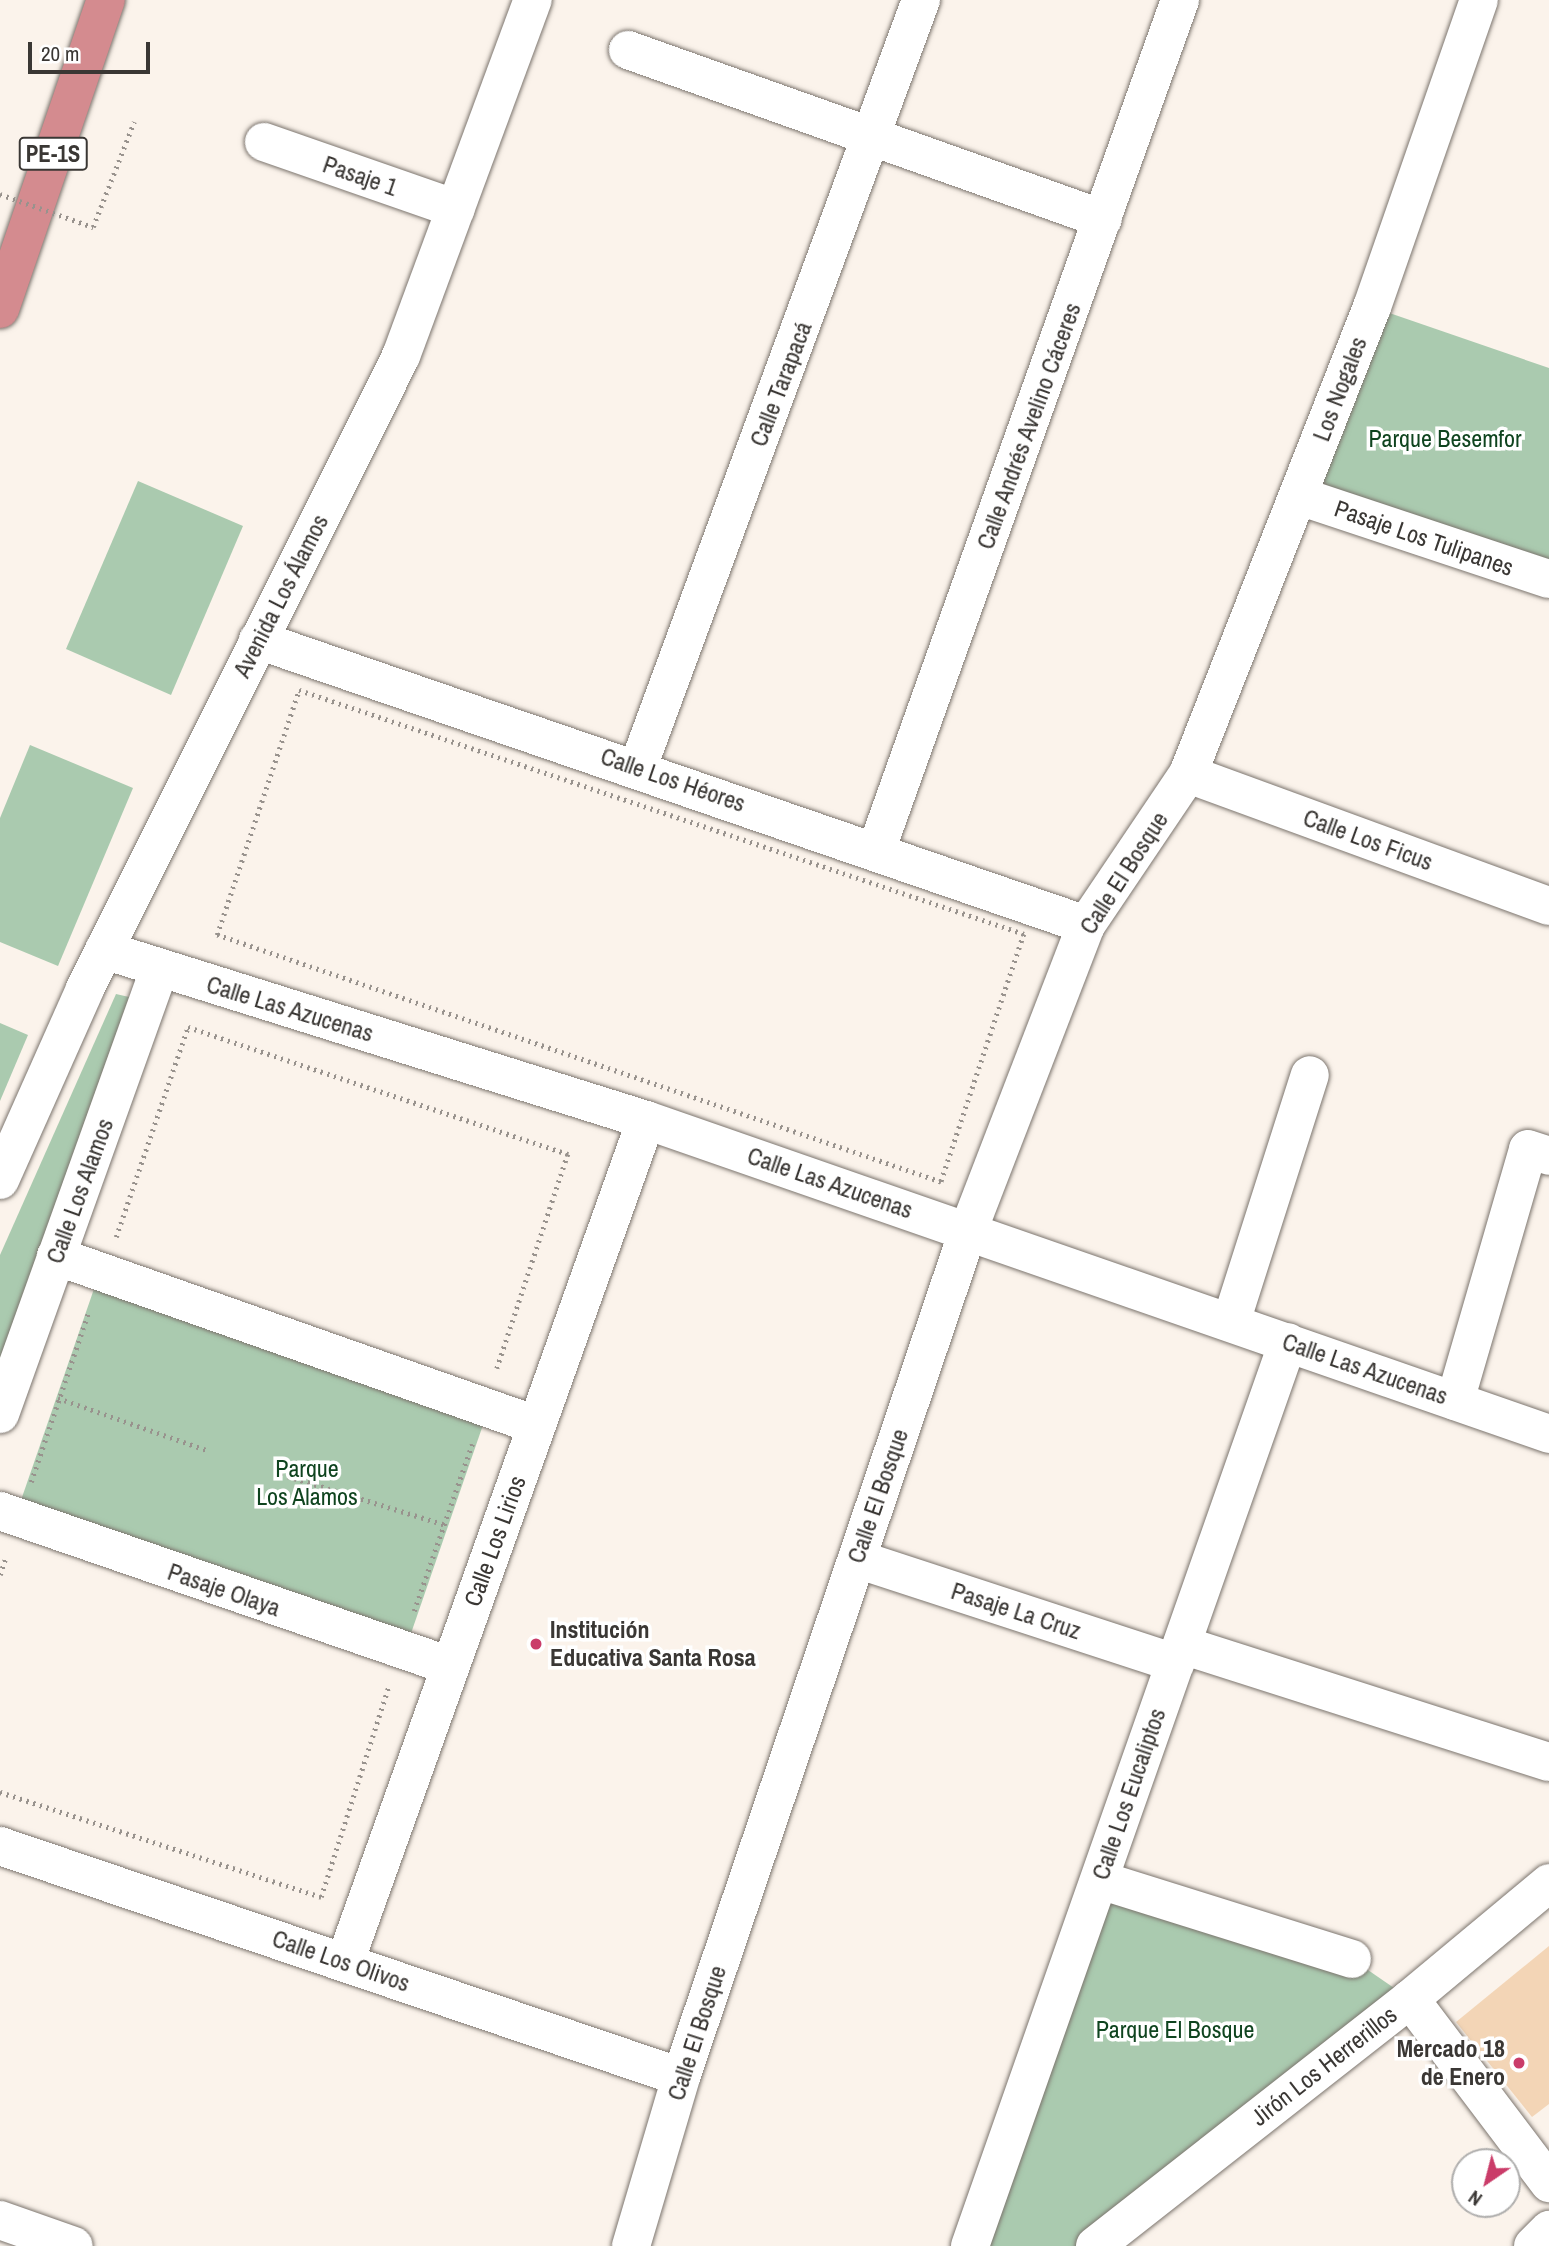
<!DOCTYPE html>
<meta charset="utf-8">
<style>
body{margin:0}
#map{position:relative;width:1549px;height:2246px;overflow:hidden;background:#fbf3eb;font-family:"Archivo Narrow",sans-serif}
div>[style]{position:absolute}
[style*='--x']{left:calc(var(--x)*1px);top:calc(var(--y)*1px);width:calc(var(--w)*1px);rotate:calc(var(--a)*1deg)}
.green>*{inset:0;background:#aacaaf}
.building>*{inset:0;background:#f3d5b6}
.path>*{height:4.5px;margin-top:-2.25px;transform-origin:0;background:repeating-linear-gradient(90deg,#98928d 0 2px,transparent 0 7px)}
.roads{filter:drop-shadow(0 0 2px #7c756e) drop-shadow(0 0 2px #7c756e)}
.minor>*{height:38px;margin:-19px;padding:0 19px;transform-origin:19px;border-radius:19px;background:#fff}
.highway>*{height:38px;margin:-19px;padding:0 19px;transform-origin:19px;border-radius:19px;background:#d48b8f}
.path-bridge>*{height:4.5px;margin-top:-2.25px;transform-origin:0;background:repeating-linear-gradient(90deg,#98928d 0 2px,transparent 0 7px)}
.dots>*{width:19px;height:19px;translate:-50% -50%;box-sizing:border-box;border:4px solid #fff;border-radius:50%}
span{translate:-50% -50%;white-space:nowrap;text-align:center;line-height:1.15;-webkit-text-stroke:7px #fff;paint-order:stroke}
.shield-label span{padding:2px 5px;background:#fff;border:2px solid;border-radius:5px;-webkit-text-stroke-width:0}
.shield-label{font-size:23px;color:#3a3734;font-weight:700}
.street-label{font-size:24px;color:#3a3734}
.park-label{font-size:24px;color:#0f441f}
.poi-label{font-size:24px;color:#3a3734;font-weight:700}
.left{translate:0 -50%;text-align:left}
.right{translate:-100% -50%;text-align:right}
.north{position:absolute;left:1451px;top:2148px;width:70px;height:70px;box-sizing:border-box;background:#fff;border:2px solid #b0afae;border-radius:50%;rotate:215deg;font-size:19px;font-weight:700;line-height:28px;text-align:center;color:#3a3734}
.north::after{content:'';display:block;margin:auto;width:24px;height:32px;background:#ca3c69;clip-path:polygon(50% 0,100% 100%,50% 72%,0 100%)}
.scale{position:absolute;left:28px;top:42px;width:122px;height:32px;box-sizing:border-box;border:4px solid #3a3734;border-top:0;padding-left:9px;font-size:21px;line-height:24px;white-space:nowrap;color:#3a3734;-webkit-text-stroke:5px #fff;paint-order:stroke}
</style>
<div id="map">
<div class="green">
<i style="clip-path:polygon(1372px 307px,1549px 368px,1549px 579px,1299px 496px)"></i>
<i style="clip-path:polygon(138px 481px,243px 526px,171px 695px,66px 649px)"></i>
<i style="clip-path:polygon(30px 745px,133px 788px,58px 966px,0 942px,0 818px)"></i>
<i style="clip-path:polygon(116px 994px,129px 997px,0 1361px,0 1255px)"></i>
<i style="clip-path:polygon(0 1023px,28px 1035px,0 1101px)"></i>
<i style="clip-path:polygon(95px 1286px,484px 1422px,408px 1642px,19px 1506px)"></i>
<i style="clip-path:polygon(1100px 1880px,1352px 1959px,1410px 1999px,1095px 2246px,970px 2246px)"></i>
</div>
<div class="building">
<i style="clip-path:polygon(1549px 1946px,1549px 2104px,1532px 2117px,1456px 2022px)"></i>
</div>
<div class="path">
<i style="--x:93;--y:227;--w:113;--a:-68.7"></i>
<i style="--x:299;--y:690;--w:765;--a:18.6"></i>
<i style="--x:1024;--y:934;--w:262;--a:108.5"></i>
<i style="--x:941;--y:1182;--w:765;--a:-161.16"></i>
<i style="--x:217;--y:935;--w:258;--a:-71.5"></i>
<i style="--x:116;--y:1237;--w:222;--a:-71.1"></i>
<i style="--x:188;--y:1027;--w:401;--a:18.5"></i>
<i style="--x:568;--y:1154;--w:226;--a:108.3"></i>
<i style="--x:58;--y:1398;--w:160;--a:19.3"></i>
<i style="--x:281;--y:1474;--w:170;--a:17.2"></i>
<i style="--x:31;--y:1482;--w:181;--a:-71.3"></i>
<i style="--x:0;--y:1575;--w:20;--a:-72"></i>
<i style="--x:414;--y:1611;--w:177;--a:-70.8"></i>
<i style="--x:0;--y:1792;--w:338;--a:18.1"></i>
<i style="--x:321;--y:1897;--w:223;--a:-72.2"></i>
</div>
<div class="roads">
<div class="minor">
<i style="--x:628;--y:50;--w:504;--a:19.59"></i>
<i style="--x:264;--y:142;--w:203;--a:19.2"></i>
<i style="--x:1299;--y:496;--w:263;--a:18.4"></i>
<i style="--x:258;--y:640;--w:876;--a:18.99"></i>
<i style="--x:638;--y:767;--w:818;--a:-69.75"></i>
<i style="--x:1188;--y:774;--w:384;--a:20.1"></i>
<i style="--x:876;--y:851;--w:904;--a:-70.34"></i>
<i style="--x:104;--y:950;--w:568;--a:17.41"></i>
<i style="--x:646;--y:1120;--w:956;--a:19.17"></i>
<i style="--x:0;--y:1180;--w:209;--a:-66"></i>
<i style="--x:85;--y:989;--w:707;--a:-63.47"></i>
<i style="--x:401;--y:356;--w:380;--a:-69.7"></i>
<i style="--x:56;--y:1256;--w:509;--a:19.4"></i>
<i style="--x:1231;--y:1322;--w:259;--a:-72.3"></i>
<i style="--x:1455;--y:1401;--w:262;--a:-73.8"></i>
<i style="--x:1528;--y:1149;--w:22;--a:18"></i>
<i style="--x:0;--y:1414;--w:473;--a:-70.3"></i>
<i style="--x:0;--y:1511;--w:475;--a:19"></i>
<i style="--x:857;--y:1559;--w:335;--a:18.1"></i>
<i style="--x:1182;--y:1645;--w:385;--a:17.7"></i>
<i style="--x:0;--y:1846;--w:719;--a:18.74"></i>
<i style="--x:1100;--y:1880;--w:264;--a:17.4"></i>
<i style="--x:345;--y:1962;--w:894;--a:-70.33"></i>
<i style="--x:1410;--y:1999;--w:231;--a:52.9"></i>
<i style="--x:0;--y:2220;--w:78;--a:19.4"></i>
<i style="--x:631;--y:2246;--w:176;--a:-73.5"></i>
<i style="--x:681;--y:2077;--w:893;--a:-71.26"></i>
<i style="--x:968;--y:1231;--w:328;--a:-68.9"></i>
<i style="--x:1086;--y:925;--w:182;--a:-56"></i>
<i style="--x:1188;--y:774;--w:502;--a:-68.5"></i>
<i style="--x:1372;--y:307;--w:325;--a:-70.8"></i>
<i style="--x:970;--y:2246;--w:958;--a:-70.62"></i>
<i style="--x:1095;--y:2246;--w:400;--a:-38.1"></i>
<i style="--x:1410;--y:1999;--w:181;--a:-39.8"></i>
<i style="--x:1533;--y:2246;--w:23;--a:-45"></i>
</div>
<div class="highway">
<i style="--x:0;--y:309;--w:327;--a:-71.1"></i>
</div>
</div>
<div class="path-bridge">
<i style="--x:0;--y:194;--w:99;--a:19.5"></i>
</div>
<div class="dots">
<i style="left:536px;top:1644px;background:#ca3c69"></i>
<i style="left:1519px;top:2063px;background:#ca3c69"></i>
</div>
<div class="shield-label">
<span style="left:53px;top:154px">PE-1S</span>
</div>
<div class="street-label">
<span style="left:360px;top:176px;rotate:19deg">Pasaje 1</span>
<span style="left:781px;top:384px;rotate:-69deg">Calle Tarapacá</span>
<span style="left:1340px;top:389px;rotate:-69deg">Los Nogales</span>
<span style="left:1029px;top:426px;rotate:-70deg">Calle Andrés Avelino Cáceres</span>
<span style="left:1424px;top:538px;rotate:19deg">Pasaje Los Tulipanes</span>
<span style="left:281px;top:596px;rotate:-63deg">Avenida Los Álamos</span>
<span style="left:673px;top:780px;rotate:19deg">Calle Los Héores</span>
<span style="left:1368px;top:840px;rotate:20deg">Calle Los Ficus</span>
<span style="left:1124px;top:873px;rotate:-57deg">Calle El Bosque</span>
<span style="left:290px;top:1009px;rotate:17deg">Calle Las Azucenas</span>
<span style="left:830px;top:1183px;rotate:19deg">Calle Las Azucenas</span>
<span style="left:80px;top:1191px;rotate:-70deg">Calle Los Alamos</span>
<span style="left:1365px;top:1369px;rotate:19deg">Calle Las Azucenas</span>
<span style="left:878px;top:1496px;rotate:-71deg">Calle El Bosque</span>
<span style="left:495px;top:1541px;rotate:-70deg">Calle Los Lirios</span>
<span style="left:224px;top:1590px;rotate:19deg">Pasaje Olaya</span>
<span style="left:1016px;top:1611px;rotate:18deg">Pasaje La Cruz</span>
<span style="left:1129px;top:1794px;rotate:-71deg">Calle Los Eucaliptos</span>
<span style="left:341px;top:1961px;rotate:19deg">Calle Los Olivos</span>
<span style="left:697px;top:2033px;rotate:-72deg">Calle El Bosque</span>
<span style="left:1324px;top:2066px;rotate:-38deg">Jirón Los Herrerillos</span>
</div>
<div class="park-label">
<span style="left:1445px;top:439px">Parque Besemfor</span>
<span style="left:307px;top:1483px">Parque<br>Los Alamos</span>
<span style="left:1175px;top:2030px">Parque El Bosque</span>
</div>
<div class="poi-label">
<span class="left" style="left:550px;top:1644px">Institución<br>Educativa Santa Rosa</span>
<span class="right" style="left:1505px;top:2063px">Mercado 18<br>de Enero</span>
</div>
<div class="north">N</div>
<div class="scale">20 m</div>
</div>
